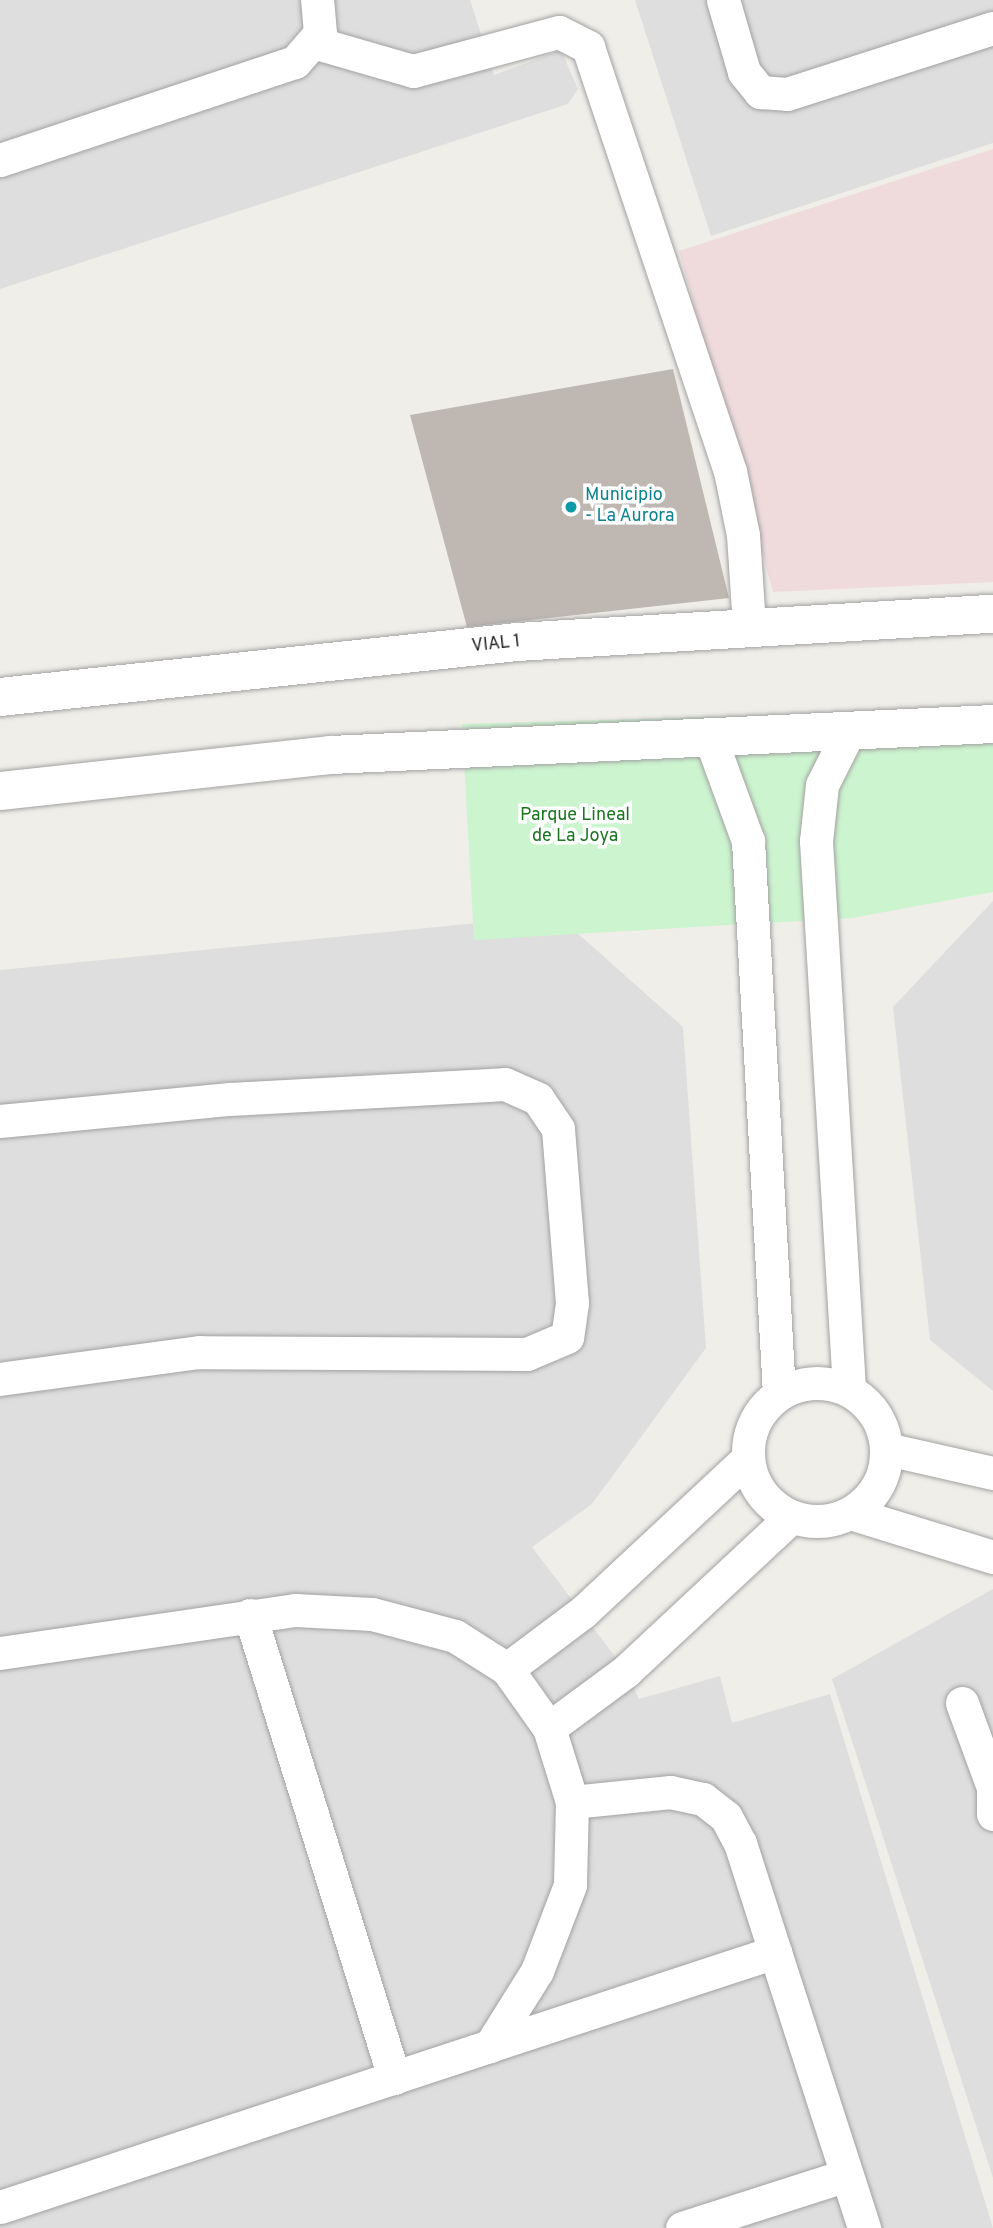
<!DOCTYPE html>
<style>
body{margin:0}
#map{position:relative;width:993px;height:2228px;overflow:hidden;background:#f0eee9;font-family:Overpass,sans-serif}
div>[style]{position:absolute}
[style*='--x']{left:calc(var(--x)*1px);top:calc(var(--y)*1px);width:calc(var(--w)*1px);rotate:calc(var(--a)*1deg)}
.residential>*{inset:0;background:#dfdede}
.commercial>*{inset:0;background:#efdbdb}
.park>*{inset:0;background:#ccf4cf}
.building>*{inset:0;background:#beb7b2}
.roads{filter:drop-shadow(0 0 2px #a2a2a2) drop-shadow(0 0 2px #a2a2a2)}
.minor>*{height:33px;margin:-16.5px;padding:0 16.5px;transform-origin:16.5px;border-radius:16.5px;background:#fff}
.minor>.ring{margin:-16.5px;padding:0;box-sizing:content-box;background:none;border:33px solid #fff;border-radius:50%}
.tertiary>*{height:38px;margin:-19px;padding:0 19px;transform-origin:19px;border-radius:19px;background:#fff}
.dots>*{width:19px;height:19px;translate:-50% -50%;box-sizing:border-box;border:4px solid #fff;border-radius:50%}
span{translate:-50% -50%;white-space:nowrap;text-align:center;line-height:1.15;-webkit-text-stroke:7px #fff;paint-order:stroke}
.culture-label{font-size:18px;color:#0d838f}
.left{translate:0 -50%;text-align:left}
.street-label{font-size:18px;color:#212121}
.park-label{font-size:18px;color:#19761f}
</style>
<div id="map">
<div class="residential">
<i style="clip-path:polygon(0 0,470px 0,494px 75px,561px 50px,578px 89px,568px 104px,0 289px)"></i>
<i style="clip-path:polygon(635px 0,993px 0,993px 143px,711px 236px)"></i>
<i style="clip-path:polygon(993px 901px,993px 1391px,930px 1340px,893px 1007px)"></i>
<i style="clip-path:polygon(557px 915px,683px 1027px,706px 1348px,592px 1504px,532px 1547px,626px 1671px,639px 1699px,720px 1676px,732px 1723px,830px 1694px,993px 2228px,0 2228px,0 970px)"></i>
<i style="clip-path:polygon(993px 1589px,993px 2178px,832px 1679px)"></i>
</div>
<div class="commercial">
<i style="clip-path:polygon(993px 149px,993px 582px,773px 592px,679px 251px)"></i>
</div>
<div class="park">
<i style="clip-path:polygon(993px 709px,993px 892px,852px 918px,474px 940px,462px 724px)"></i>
</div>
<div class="building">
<i style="clip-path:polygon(673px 369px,729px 598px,467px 627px,410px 415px)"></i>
</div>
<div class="roads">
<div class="minor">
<i style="--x:723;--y:0;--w:75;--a:73.7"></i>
<i style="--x:744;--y:72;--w:26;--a:51"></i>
<i style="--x:760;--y:92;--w:27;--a:4"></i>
<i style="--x:787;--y:94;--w:216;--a:-17.8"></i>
<i style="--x:316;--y:43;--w:101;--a:16.1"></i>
<i style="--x:413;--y:71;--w:151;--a:-15"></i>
<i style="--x:559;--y:32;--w:33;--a:27"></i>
<i style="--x:588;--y:47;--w:447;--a:71.5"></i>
<i style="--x:730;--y:471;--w:65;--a:78.5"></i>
<i style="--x:743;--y:535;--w:91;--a:86.2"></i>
<i style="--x:0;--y:160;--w:311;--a:-18.4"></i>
<i style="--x:295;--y:62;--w:38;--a:-49"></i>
<i style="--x:320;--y:33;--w:33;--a:-95"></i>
<i style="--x:847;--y:735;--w:56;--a:116.6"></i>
<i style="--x:822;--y:785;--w:56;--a:96.1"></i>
<i style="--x:816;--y:841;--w:549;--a:86.55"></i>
<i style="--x:711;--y:740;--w:108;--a:69.9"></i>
<i style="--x:748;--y:841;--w:553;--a:86.79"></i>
<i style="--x:0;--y:1121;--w:231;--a:-5.5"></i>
<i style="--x:230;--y:1099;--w:275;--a:-3.1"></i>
<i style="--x:505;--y:1084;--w:36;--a:24"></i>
<i style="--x:538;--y:1099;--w:36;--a:56"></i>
<i style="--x:558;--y:1129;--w:175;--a:85.4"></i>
<i style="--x:572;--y:1303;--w:34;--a:98"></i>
<i style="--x:567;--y:1337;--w:43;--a:157"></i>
<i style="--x:527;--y:1354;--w:328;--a:-179.7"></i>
<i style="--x:199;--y:1352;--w:201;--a:172.3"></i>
<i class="ring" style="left:748px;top:1383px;width:105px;height:105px"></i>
<i style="--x:887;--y:1449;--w:109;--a:12.8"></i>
<i style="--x:850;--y:1513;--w:150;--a:17.1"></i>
<i style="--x:250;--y:1615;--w:485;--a:72.7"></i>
<i style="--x:0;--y:1653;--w:298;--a:-8.3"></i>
<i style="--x:295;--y:1610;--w:77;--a:3"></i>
<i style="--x:372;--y:1614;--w:86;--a:14.8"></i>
<i style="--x:455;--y:1636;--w:62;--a:32.4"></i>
<i style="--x:507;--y:1669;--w:72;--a:54.6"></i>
<i style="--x:549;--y:1728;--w:77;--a:72.7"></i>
<i style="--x:572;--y:1802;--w:83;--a:91.4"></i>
<i style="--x:570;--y:1885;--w:92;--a:111"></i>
<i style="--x:537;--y:1971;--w:89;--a:122.1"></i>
<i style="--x:507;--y:1669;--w:95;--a:-36.9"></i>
<i style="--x:583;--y:1612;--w:224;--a:-43"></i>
<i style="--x:962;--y:1703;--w:87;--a:69.9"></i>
<i style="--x:549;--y:1728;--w:96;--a:-36.5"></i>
<i style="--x:626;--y:1671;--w:226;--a:-43"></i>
<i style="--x:993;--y:1783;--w:31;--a:90"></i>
<i style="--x:572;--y:1802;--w:99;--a:-5.8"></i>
<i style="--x:670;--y:1792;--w:34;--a:12"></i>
<i style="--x:703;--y:1799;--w:29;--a:38"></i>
<i style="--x:726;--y:1817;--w:30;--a:62"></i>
<i style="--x:740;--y:1843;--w:114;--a:72.2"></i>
<i style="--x:0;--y:2207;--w:816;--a:-18.21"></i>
<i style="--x:775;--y:1952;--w:290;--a:72.1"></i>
<i style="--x:682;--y:2228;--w:173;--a:-17.8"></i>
</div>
<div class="tertiary">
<i style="--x:0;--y:697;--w:520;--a:-6.07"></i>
<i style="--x:517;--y:642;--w:477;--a:-3.4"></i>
<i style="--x:0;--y:791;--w:333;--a:-6.2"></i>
<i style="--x:331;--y:755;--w:663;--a:-2.68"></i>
</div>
</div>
<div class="dots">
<i style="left:571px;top:507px;background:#0f9aa8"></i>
</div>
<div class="culture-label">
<span class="left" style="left:585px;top:507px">Municipio<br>- La Aurora</span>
</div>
<div class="street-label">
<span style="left:496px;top:645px;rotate:-6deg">VIAL 1</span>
</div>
<div class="park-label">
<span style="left:575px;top:827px">Parque Lineal<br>de La Joya</span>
</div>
</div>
